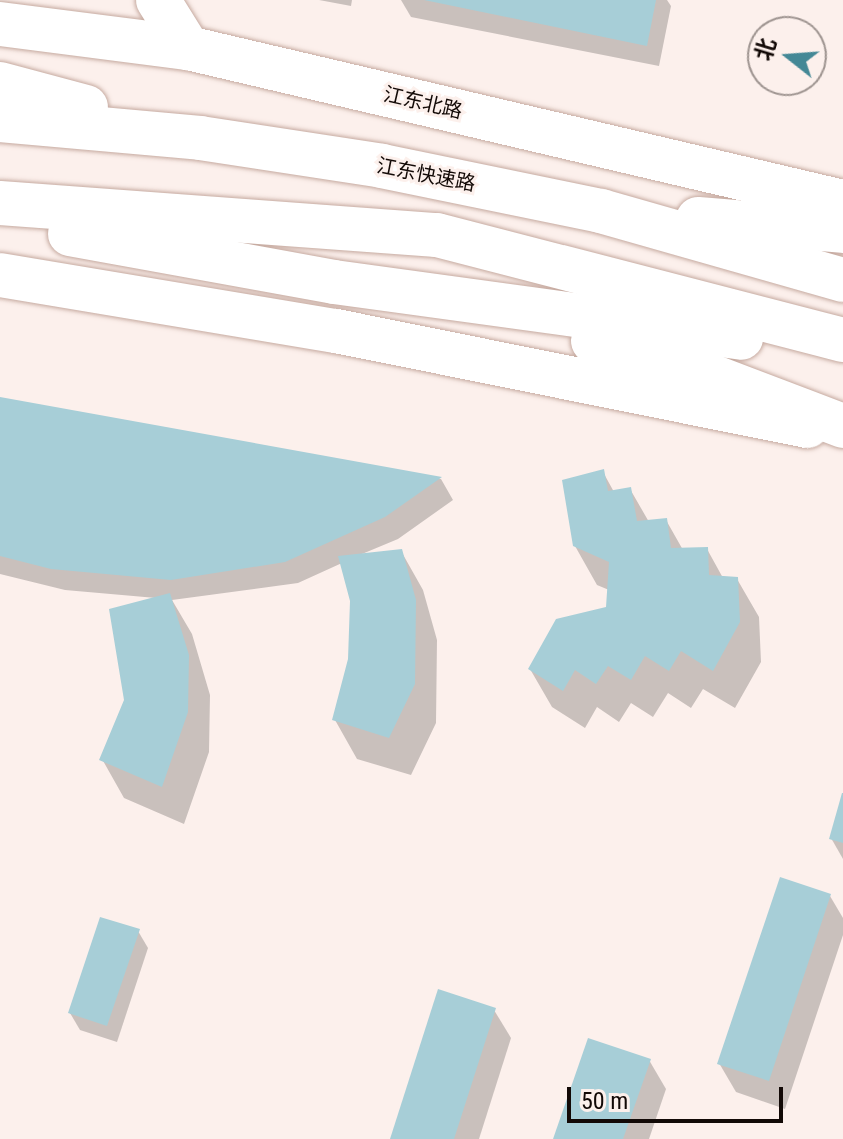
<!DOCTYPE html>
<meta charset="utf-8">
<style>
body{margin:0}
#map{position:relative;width:843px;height:1139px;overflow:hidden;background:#fcf0ec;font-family:"Roboto Condensed","Noto Sans SC",sans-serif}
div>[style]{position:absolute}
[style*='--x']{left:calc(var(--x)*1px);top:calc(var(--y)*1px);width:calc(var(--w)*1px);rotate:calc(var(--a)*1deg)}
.shadow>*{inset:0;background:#0003}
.building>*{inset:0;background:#a7ced7}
.roads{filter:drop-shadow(0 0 2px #c6aaa0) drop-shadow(0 0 2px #c6aaa0)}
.major>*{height:44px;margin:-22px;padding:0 22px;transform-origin:22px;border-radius:22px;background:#fff}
.highway>*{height:44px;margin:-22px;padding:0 22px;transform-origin:22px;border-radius:22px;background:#fff}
span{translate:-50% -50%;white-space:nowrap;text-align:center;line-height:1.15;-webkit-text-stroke:6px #fcf0ec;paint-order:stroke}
.street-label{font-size:20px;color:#120906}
.north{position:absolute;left:747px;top:16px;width:80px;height:80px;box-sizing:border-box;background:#fcf0ec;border:2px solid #9e9490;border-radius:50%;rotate:287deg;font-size:22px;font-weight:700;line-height:32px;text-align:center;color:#120906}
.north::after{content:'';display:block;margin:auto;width:28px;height:36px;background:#448896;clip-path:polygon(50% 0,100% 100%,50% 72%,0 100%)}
.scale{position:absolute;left:567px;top:1087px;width:216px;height:36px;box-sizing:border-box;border:4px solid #120906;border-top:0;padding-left:10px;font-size:24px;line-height:28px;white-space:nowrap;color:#120906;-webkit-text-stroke:6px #fcf0ec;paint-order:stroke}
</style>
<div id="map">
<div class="shadow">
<i style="clip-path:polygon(319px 0,352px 0,351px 6px)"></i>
<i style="clip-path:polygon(401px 0,667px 0,671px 6px,659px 66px,411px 17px)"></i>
<i style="clip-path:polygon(0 399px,441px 479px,453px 500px,398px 539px,362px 554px,401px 551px,423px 590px,437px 640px,436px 723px,411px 775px,357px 759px,335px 720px,350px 659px,352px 601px,342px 563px,298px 583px,172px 600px,192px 634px,210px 695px,209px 752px,184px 824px,124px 798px,102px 759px,126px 700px,156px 598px,65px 590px,0 574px)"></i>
<i style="clip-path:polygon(603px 472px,614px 492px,630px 489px,649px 522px,666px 520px,683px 550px,707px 549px,723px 578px,737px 579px,759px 617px,761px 662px,735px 708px,703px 689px,691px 708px,668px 693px,653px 717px,631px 703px,619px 722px,597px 707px,585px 728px,552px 707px,530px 669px,608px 608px,609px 590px,597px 585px,575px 546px)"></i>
<i style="clip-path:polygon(843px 797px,843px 859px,831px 838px)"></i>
<i style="clip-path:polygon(830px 896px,843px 918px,843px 935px,785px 1109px,736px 1092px,719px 1063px)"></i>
<i style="clip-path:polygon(138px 931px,148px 948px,117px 1042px,80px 1030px,70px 1013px)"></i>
<i style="clip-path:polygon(494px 1010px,511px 1038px,479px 1139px,392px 1139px)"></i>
<i style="clip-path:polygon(649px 1060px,666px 1089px,649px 1139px,555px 1139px)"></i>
</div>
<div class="building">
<i style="clip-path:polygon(424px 0,656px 0,647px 46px)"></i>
<i style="clip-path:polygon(0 397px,442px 477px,385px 517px,285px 562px,171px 580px,51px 569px,0 556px)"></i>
<i style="clip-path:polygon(604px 469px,608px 491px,631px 487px,637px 521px,667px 518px,671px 548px,708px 547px,709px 575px,738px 577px,740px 622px,713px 671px,681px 651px,669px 671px,645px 656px,631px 680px,608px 666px,596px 684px,575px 670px,563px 691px,528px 669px,556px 619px,606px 607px,609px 562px,573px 546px,562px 480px)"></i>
<i style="clip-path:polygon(402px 549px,416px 600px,415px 684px,389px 738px,332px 720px,348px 659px,350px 601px,338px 556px)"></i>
<i style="clip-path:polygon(170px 593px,189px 655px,188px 712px,162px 787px,99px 760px,124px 700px,109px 609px)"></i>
<i style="clip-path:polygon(842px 793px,843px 793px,843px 843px,829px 839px)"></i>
<i style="clip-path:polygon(780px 877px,831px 894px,769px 1081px,717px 1064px)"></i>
<i style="clip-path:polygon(100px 917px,140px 929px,107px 1026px,68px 1013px)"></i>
<i style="clip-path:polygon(438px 989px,496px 1008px,454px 1139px,390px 1139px)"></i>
<i style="clip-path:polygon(588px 1038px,651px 1059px,623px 1139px,553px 1139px)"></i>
</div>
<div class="roads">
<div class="major">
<i style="--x:158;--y:0;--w:57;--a:58"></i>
<i style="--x:0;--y:24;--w:190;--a:7.3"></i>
<i style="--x:188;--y:48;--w:673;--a:13.23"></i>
<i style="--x:0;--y:275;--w:341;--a:9.5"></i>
<i style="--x:336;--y:331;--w:481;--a:11.4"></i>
</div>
<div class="highway">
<i style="--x:0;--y:84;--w:89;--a:15"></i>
<i style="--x:0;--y:120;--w:201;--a:5.1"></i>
<i style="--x:200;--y:138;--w:184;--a:8.7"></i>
<i style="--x:382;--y:166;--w:224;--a:11.6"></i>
<i style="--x:601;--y:211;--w:252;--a:15.9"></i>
<i style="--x:0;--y:203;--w:438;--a:4.2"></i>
<i style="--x:437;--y:235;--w:419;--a:14.5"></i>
<i style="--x:698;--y:219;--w:145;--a:4.7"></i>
<i style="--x:70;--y:234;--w:268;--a:10.3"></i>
<i style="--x:334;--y:282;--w:411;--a:7.8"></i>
<i style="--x:593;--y:341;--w:98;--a:15.3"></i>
<i style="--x:688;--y:367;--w:166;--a:20.8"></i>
</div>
</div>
<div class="street-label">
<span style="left:423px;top:103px;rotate:13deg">江东北路</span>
<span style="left:426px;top:175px;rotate:11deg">江东快速路</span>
</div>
<div class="north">北</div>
<div class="scale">50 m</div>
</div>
